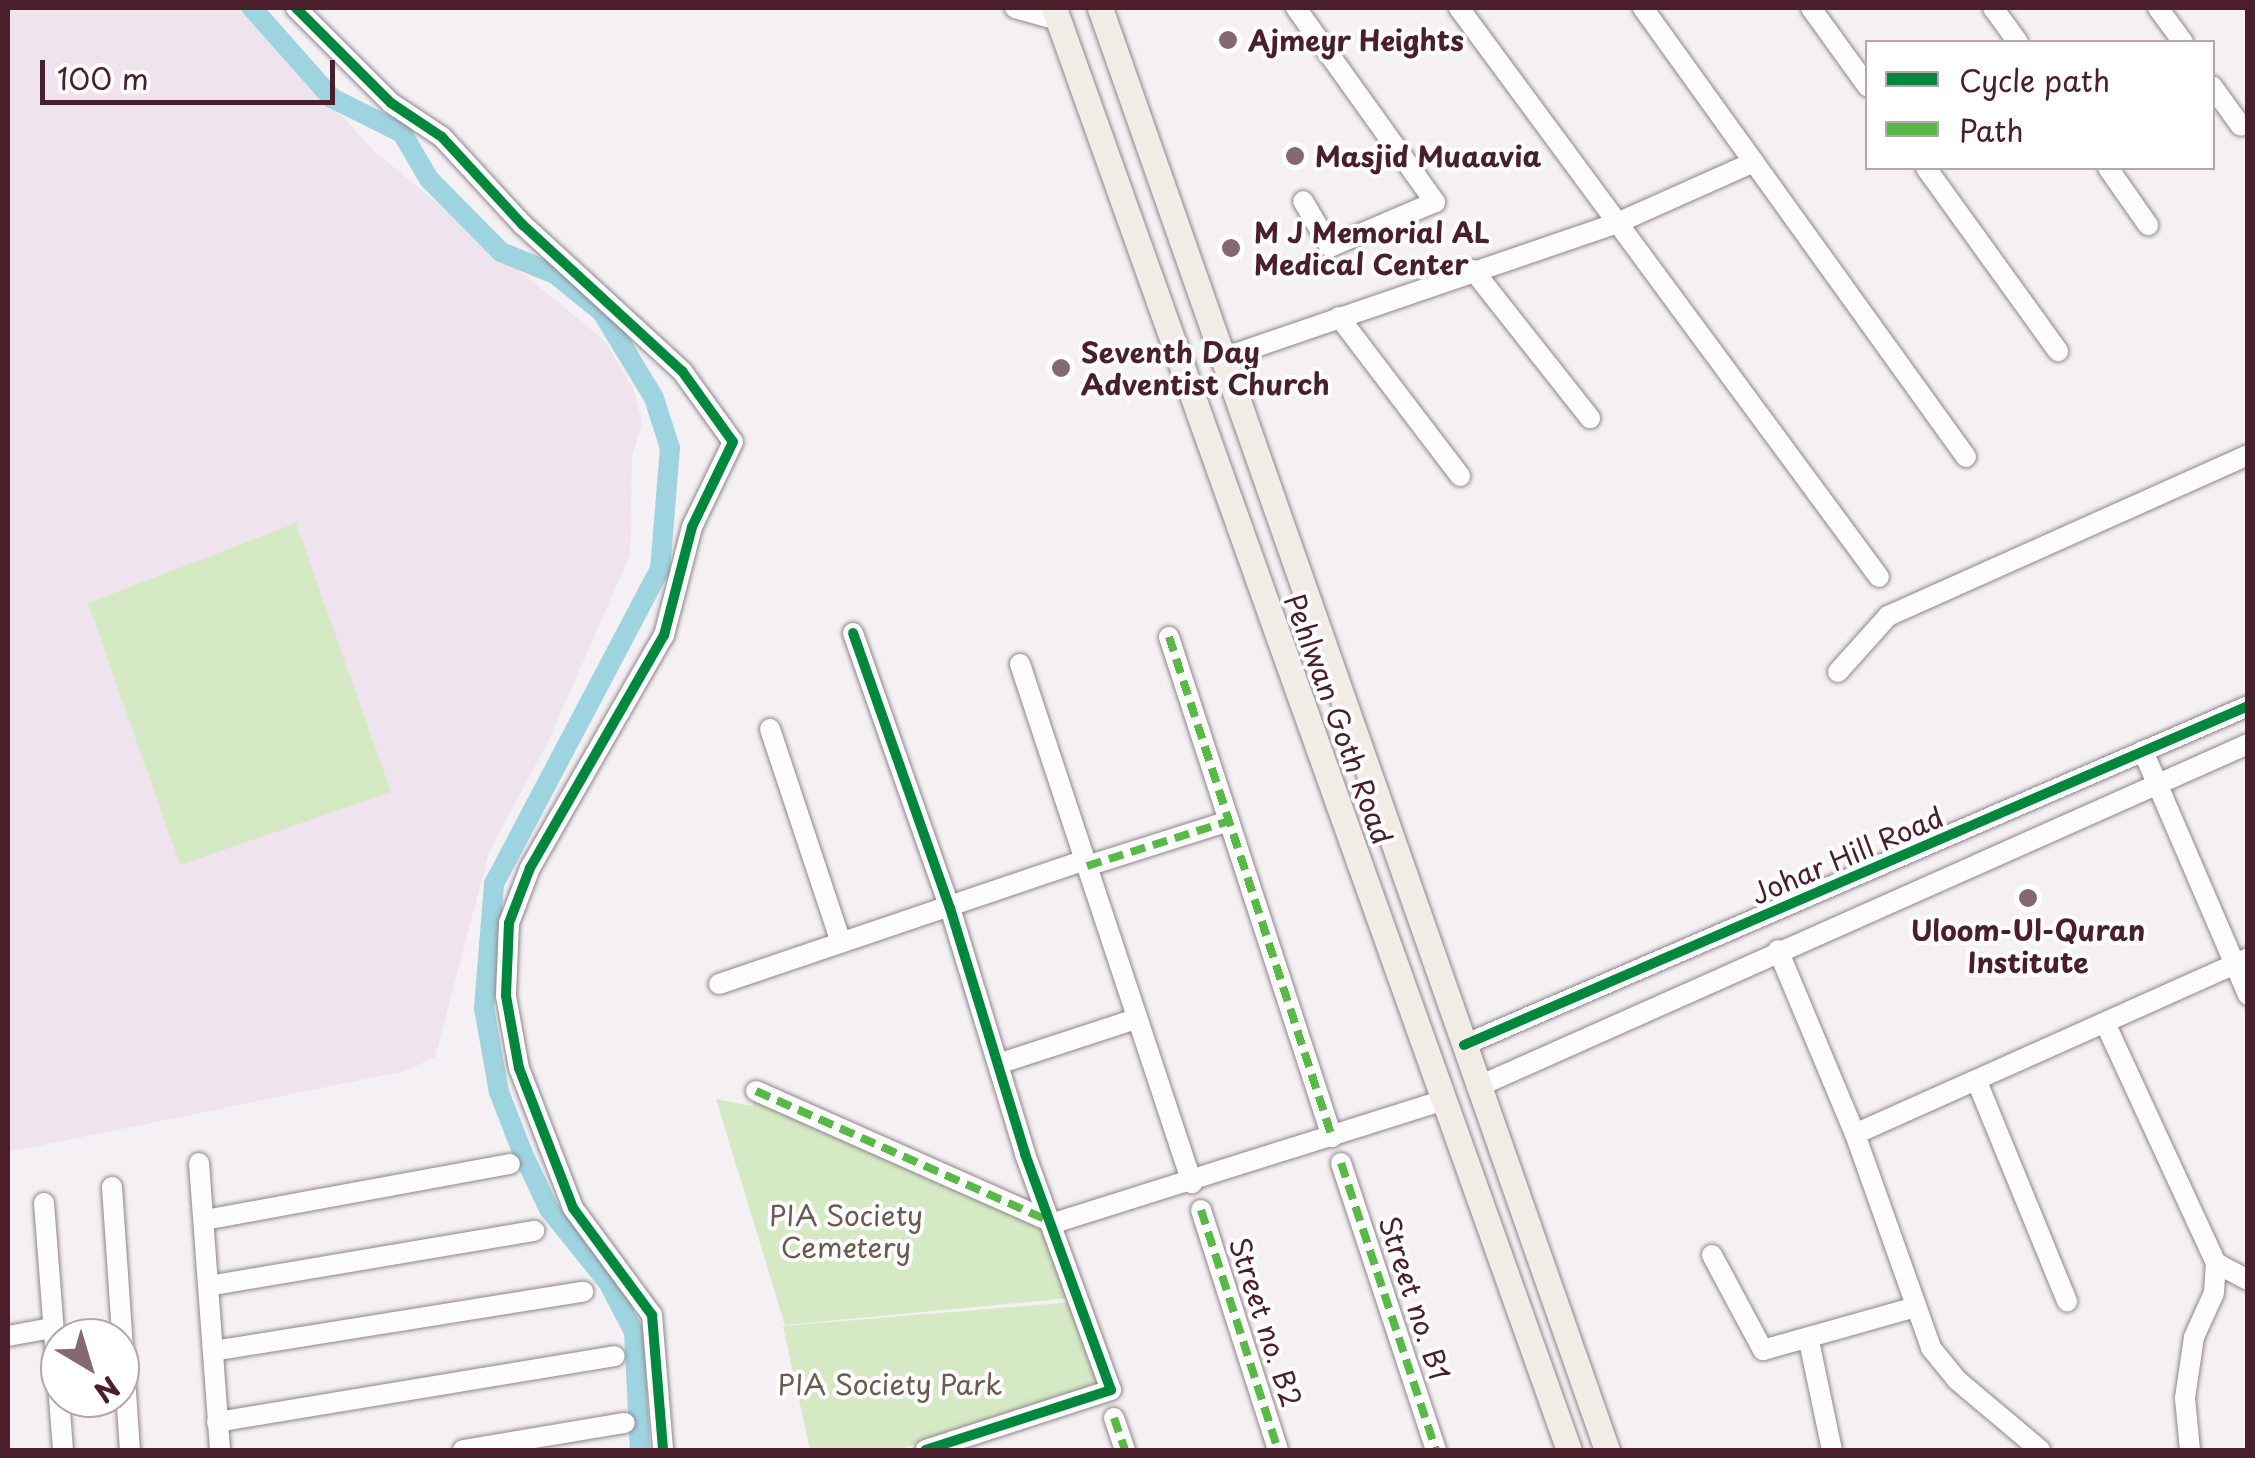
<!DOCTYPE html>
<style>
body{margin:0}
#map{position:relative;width:2255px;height:1458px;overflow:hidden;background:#f4f0f4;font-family:"Playpen Sans",sans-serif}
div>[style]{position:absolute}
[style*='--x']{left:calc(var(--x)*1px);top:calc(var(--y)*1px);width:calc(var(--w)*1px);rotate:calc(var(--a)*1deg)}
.built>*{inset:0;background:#efe3ee}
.green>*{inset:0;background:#d6e9c5}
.canal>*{height:20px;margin:-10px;padding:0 10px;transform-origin:10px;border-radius:10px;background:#9ed3e0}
.roads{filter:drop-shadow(0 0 2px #8f8589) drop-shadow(0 0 2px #8f8589)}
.minor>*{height:20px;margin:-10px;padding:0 10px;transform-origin:10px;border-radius:10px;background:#fdfdfd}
.major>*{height:25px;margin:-12.5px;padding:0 12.5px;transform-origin:12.5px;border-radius:12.5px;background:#f1ede6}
.quiet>*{height:8px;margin-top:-4px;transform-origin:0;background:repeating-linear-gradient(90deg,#58b947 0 15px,transparent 0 23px)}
.cycleway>*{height:10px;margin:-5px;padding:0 5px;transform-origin:5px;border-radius:5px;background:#00873e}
.dots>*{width:28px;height:28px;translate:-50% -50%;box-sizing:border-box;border:5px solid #fff;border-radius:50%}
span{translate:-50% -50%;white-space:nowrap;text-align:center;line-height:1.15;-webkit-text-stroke:8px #fff;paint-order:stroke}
.poi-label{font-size:28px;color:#4a1f2b;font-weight:700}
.left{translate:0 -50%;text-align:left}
.street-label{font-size:28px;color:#4a1f2b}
.park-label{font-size:28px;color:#6c5a4e}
.frame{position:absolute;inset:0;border:10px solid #4a1f2b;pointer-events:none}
.legend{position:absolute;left:1865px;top:40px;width:350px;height:130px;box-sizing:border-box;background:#fff;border:2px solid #b7a5aa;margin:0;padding:12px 18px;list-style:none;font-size:30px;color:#4a1f2b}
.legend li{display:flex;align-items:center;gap:20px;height:50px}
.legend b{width:50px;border:2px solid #b7a5aa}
.north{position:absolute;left:40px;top:1318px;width:100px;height:100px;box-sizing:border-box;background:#fff;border:2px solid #b7a5aa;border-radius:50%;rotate:142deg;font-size:28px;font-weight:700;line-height:40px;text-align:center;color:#4a1f2b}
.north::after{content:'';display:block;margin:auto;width:35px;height:45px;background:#866871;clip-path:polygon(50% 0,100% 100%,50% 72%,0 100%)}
.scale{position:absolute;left:40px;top:60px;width:295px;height:45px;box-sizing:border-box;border:5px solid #4a1f2b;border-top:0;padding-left:12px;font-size:30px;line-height:35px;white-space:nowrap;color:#4a1f2b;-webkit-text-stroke:8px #fff;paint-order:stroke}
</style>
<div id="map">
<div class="built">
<i style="clip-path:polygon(8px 8px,243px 8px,374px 151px,605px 341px,633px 388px,642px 422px,632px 458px,630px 555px,547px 744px,489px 852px,435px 1057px,405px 1071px,8px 1152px)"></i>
</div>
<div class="green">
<i style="clip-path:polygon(296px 523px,391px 792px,180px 865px,88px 603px)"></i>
<i style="clip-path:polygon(716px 1099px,752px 1106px,757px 1099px,1055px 1224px,1071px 1298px,785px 1325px)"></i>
<i style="clip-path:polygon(1073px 1302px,1101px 1386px,898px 1450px,810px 1450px,783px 1326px)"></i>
</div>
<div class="canal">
<i style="--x:252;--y:8;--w:120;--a:48.4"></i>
<i style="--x:332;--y:98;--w:78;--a:26.6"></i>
<i style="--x:402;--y:133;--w:53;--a:59.6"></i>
<i style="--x:429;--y:179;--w:103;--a:45.4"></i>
<i style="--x:501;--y:252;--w:58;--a:22.2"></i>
<i style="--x:555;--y:274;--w:60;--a:39"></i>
<i style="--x:602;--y:312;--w:100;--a:58.8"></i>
<i style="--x:654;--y:398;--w:52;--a:72.3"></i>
<i style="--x:670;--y:448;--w:121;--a:94.7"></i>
<i style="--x:660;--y:569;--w:356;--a:117.8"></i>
<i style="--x:494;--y:884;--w:124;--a:94.6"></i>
<i style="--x:484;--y:1008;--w:85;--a:79.9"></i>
<i style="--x:499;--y:1092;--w:66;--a:68.8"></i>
<i style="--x:523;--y:1154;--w:61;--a:64.7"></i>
<i style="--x:549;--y:1209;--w:94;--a:51.1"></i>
<i style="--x:608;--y:1282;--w:56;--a:62.5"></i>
<i style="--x:634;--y:1332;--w:118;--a:87.1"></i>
</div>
<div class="roads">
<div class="minor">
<i style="--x:296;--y:8;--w:134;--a:45"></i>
<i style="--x:391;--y:103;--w:61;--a:33.7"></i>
<i style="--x:442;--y:137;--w:120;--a:47.4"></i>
<i style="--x:523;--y:225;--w:216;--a:42.6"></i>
<i style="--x:682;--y:371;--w:87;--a:54.3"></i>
<i style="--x:733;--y:442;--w:94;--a:115.8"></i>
<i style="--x:692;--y:527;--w:112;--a:104.5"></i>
<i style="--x:664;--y:635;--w:269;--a:119.9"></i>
<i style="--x:530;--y:868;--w:59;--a:110.9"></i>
<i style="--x:509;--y:923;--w:73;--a:92.4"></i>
<i style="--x:506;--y:996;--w:73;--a:79.8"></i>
<i style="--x:519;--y:1068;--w:150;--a:68.9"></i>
<i style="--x:573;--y:1208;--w:133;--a:53.6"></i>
<i style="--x:652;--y:1315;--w:135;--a:85.3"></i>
<i style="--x:1015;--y:8;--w:45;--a:15.6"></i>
<i style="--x:1296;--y:8;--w:239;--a:54.4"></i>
<i style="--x:1435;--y:202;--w:114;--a:156.8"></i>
<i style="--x:1330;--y:247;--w:53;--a:-120.4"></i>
<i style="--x:1459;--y:8;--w:707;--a:53.57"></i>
<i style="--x:1643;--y:8;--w:553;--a:54.27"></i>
<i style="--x:1811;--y:8;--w:97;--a:54.2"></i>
<i style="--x:1993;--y:8;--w:42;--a:53.7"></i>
<i style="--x:2158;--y:8;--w:42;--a:53.7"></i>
<i style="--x:2212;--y:86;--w:49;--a:54.1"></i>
<i style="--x:1926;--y:168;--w:226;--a:54.2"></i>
<i style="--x:2108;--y:168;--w:70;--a:54.9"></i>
<i style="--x:1473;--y:270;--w:189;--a:51.7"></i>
<i style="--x:1339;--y:317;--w:200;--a:52.7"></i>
<i style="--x:1226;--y:357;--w:413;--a:-18.9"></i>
<i style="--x:1617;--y:223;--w:150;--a:-24"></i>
<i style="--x:853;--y:633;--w:292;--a:70.6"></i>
<i style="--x:950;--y:908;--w:257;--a:73"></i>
<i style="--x:1025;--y:1154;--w:251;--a:70"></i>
<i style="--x:1111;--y:1390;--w:195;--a:162.1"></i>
<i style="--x:1169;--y:637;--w:526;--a:71.94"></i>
<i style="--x:1020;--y:664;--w:547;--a:71.66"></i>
<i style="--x:1838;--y:672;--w:75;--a:-48.2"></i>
<i style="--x:1888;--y:616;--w:394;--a:-24.1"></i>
<i style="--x:770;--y:729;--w:225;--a:71.6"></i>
<i style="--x:2143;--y:751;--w:266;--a:66.7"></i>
<i style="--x:1087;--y:866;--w:149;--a:-17.6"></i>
<i style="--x:1778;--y:950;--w:199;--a:67.3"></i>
<i style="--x:1855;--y:1134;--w:227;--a:70.4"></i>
<i style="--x:1931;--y:1348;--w:41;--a:50.9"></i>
<i style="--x:1957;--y:1380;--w:109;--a:40.1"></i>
<i style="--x:719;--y:984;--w:386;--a:-18.7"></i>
<i style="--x:2106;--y:1025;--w:262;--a:65.2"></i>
<i style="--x:2216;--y:1263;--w:30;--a:94"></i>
<i style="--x:2214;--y:1293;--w:48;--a:114.4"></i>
<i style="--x:2194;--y:1337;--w:62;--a:98.4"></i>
<i style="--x:2185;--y:1398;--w:52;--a:84.5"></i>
<i style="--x:1464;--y:1045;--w:854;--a:-23.38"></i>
<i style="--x:998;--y:1064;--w:145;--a:-18.1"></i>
<i style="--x:1978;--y:1084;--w:235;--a:67.7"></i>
<i style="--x:1477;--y:1087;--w:844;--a:-23.98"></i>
<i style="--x:756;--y:1091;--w:326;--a:23.9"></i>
<i style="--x:1855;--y:1134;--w:431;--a:-24.1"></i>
<i style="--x:199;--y:1163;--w:288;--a:85.8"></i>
<i style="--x:1341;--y:1163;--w:302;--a:71.7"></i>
<i style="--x:112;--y:1187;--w:264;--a:86.1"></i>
<i style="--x:44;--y:1203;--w:248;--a:85.6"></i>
<i style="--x:1201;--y:1210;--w:252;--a:72.2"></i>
<i style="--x:205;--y:1220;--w:310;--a:-10.4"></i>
<i style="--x:1054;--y:1223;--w:407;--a:-17.5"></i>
<i style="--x:1712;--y:1255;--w:108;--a:61.8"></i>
<i style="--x:1763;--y:1350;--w:159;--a:-15.7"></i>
<i style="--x:2216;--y:1263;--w:36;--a:28"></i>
<i style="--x:208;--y:1286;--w:331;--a:-9.6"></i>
<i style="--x:8;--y:1336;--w:45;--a:-10.3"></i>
<i style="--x:1809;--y:1341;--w:111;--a:78.1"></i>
<i style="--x:213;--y:1351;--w:375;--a:-9.1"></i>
<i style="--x:1114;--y:1418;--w:34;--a:71"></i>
<i style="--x:217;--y:1422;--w:403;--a:-9.4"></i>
<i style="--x:463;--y:1450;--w:164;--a:-9.5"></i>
</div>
<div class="major">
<i style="--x:1054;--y:8;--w:1531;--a:70.35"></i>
<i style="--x:1100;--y:8;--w:1529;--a:70.63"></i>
</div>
</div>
<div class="quiet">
<i style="--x:1169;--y:637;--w:526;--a:71.94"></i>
<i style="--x:1087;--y:866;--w:149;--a:-17.6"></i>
<i style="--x:756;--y:1091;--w:321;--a:23.9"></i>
<i style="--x:1341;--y:1163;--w:302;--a:71.7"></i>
<i style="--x:1201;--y:1210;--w:252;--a:72.2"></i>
<i style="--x:1114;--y:1418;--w:34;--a:71"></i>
</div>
<div class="cycleway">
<i style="--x:296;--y:8;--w:134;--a:45"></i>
<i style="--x:391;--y:103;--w:61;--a:33.7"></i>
<i style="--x:442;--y:137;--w:120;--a:47.4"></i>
<i style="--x:523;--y:225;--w:216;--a:42.6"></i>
<i style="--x:682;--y:371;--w:87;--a:54.3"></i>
<i style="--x:733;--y:442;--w:94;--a:115.8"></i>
<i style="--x:692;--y:527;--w:112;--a:104.5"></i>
<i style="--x:664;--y:635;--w:269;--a:119.9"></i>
<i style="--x:530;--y:868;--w:59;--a:110.9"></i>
<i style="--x:509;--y:923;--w:73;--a:92.4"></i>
<i style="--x:506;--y:996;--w:73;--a:79.8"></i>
<i style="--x:519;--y:1068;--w:150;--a:68.9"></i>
<i style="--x:573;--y:1208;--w:133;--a:53.6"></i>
<i style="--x:652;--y:1315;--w:135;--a:85.3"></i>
<i style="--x:853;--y:633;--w:292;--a:70.6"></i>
<i style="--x:950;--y:908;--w:257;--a:73"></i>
<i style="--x:1025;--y:1154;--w:251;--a:70"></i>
<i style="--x:1111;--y:1390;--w:195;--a:162.1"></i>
<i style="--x:1464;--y:1045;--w:854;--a:-23.38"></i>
</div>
<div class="dots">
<i style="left:1228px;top:40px;background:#866871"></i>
<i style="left:1295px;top:156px;background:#866871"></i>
<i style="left:1231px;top:248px;background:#866871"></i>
<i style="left:1061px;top:368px;background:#866871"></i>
<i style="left:2028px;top:898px;background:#866871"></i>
</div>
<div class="poi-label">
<span class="left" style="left:1248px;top:40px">Ajmeyr Heights</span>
<span class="left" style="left:1315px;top:156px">Masjid Muaavia</span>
<span class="left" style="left:1254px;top:248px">M J Memorial AL<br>Medical Center</span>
<span class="left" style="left:1081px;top:368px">Seventh Day<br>Adventist Church</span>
<span style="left:2028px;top:946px">Uloom-Ul-Quran<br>Institute</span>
</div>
<div class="street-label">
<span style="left:1339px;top:719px;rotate:70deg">Pehlwan Goth Road</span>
<span style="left:1847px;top:855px;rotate:-23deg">Johar Hill Road</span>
<span style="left:1415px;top:1298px;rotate:72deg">Street no. B1</span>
<span style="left:1266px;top:1322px;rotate:72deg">Street no. B2</span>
</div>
<div class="park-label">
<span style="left:846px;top:1231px">PIA Society<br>Cemetery</span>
<span style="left:890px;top:1384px">PIA Society Park</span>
</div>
<div class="frame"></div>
<ul class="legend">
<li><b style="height:12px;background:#00873e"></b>Cycle path</li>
<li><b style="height:12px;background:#58b947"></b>Path</li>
</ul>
<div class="north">N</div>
<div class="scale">100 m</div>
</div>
